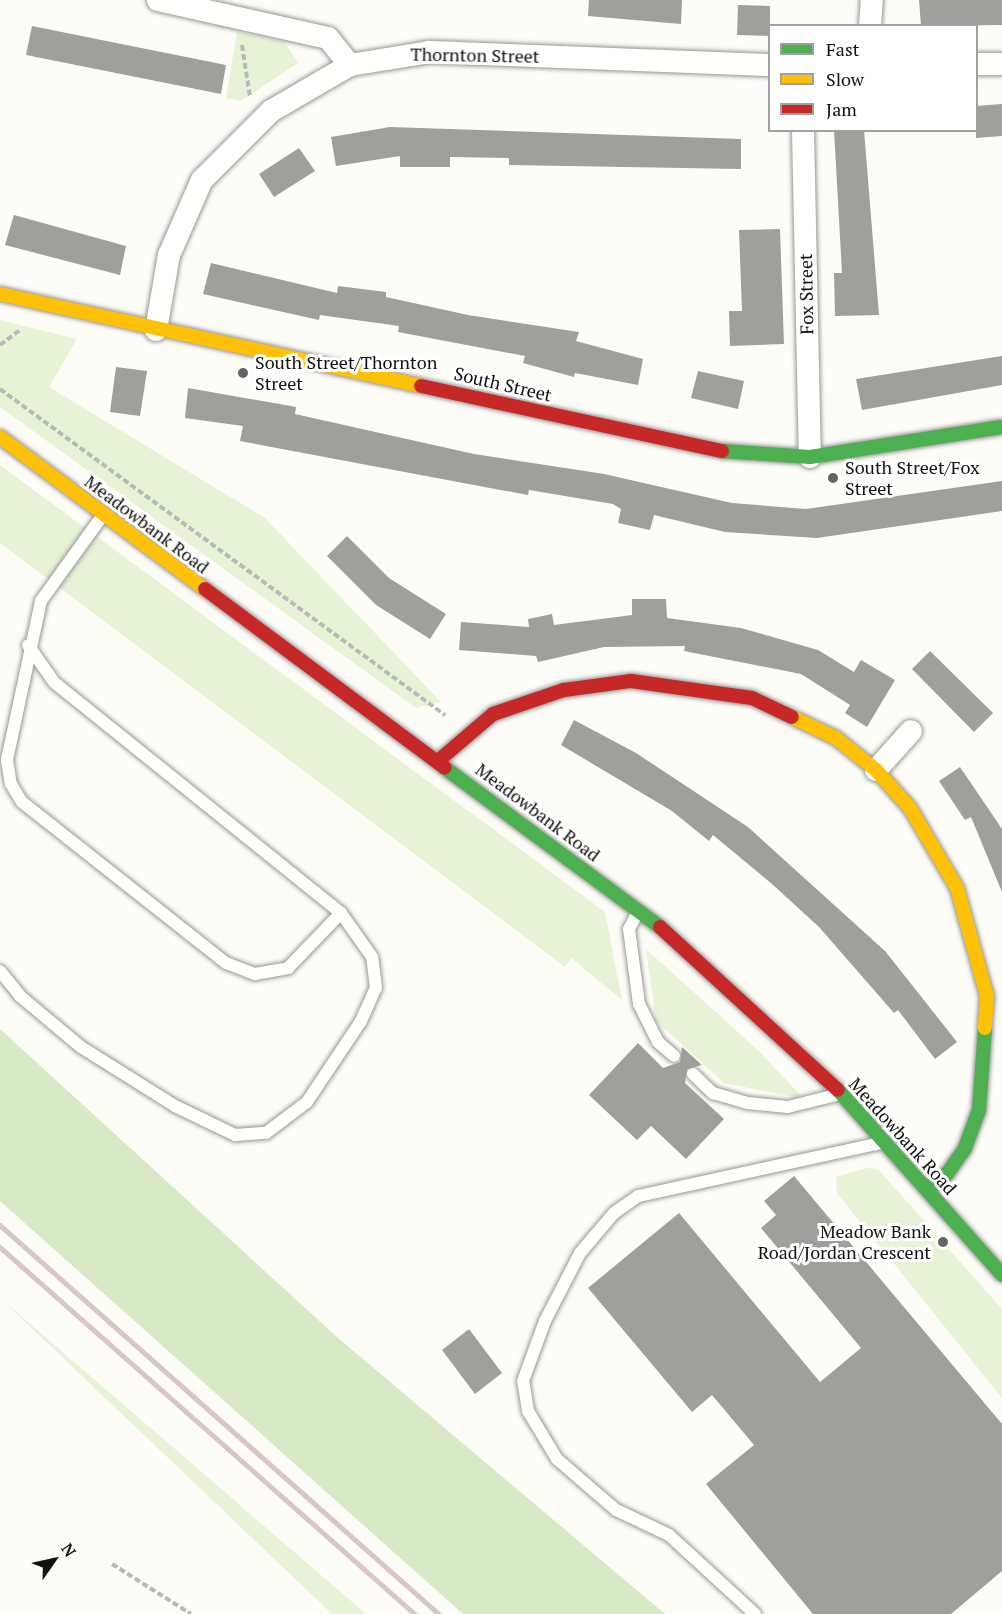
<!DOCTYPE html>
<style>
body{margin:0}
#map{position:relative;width:1002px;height:1614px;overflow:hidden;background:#fdfcf7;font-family:"PT Serif",serif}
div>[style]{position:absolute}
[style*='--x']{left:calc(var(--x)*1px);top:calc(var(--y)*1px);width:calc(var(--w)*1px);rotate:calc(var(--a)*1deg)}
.green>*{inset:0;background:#e7f3d7}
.forest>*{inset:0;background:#d8eac5}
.building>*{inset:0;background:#a19f9c}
.path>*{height:4px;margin-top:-2px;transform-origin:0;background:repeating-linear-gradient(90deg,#b9b9b8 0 6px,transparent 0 9px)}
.roads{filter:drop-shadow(0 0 2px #979795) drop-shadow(0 0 2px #979795)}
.lane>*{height:12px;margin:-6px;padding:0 6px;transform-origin:6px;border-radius:6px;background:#fffffe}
.street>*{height:22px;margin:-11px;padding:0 11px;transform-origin:11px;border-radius:11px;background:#fffffe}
.fast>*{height:14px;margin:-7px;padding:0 7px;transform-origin:7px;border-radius:7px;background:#4caf50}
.slow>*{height:14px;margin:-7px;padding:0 7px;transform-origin:7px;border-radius:7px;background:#ffc107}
.jam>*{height:14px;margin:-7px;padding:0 7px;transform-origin:7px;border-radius:7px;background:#c62828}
.rail>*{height:4.5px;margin:-2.25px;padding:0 2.25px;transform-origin:2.25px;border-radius:2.25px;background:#d9c6c7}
.dots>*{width:16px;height:16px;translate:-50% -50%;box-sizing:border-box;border:3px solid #fff;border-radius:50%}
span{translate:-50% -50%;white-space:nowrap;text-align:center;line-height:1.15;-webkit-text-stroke:6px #fff;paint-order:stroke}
.street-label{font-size:18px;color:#111}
.poi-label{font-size:18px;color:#111}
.left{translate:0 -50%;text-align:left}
.right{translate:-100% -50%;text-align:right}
.legend{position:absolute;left:768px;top:24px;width:210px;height:108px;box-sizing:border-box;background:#fff;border:2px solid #a0a0a0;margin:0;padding:8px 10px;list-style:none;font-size:18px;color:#111}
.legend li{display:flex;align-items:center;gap:12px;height:30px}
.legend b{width:30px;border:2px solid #a0a0a0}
.north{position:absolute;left:24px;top:1530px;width:60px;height:60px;-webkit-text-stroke:4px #fff;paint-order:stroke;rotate:56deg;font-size:16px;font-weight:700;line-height:24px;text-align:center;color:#111}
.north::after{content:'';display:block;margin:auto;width:21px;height:27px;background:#111;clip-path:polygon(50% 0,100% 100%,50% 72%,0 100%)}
</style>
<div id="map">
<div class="green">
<i style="clip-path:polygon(237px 32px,284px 42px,298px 63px,241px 101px,226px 98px)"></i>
<i style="clip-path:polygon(0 320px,77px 339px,49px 387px,265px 518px,441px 702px,416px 708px,0 407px)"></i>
<i style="clip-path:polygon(0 465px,605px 912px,622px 1000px,571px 958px,565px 967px,0 543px)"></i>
<i style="clip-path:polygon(646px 949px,760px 1052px,804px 1099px,724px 1083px,656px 1021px)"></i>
<i style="clip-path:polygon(867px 1168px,878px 1169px,1002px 1309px,1002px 1398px,837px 1193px,836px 1177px)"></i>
<i style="clip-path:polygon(0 1298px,366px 1614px,332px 1614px)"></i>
</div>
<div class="forest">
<i style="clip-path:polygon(0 1029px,338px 1338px,665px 1614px,463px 1614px,0 1201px)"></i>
</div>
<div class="building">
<i style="clip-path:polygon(589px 0,682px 0,681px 24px,588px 16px)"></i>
<i style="clip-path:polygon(919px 0,1002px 0,1002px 25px,921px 26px)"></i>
<i style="clip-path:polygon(738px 5px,770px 6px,770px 36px,737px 35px)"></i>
<i style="clip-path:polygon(32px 26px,226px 65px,221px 94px,26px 55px)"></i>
<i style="clip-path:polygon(1002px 104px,1002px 136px,976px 138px,976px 106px)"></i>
<i style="clip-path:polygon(390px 127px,741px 139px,741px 169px,509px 165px,509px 158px,450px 157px,450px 167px,400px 167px,400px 156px,336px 166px,331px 137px)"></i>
<i style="clip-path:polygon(834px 130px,864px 130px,879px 315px,835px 316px,834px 273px,842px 273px)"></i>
<i style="clip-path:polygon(299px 148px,315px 171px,274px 197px,259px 174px)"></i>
<i style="clip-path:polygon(14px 215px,126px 246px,120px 275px,5px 245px)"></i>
<i style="clip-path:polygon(780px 229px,784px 344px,730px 346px,729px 311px,742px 311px,739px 230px)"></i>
<i style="clip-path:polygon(211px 263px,337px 293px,338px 286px,386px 292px,386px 297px,468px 315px,579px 332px,576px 341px,643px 359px,638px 385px,575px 373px,574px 377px,523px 363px,525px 356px,398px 332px,399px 326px,320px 315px,319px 320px,203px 294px)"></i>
<i style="clip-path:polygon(1002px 356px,1002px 385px,862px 410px,856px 379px)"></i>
<i style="clip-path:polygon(116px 367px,147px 371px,140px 416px,110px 412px)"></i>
<i style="clip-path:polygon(698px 371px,744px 381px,738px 409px,691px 398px)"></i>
<i style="clip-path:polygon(188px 388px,296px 407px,295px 414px,474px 454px,604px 474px,732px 503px,806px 509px,1002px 481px,1002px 511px,817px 538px,725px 532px,654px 515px,650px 530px,618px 523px,621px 509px,613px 504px,529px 490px,528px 495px,240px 441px,243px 426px,185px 418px)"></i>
<i style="clip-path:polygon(347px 536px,389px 578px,446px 614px,430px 639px,376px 605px,327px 556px)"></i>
<i style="clip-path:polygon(632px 599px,666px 599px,667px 618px,741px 628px,818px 650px,854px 672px,861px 660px,895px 680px,867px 727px,845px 713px,850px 705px,801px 674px,684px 651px,685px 646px,604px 647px,538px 662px,536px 656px,459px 650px,461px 622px,529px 627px,528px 619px,552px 614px,554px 625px,632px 615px)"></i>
<i style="clip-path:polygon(930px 651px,993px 713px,974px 732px,912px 669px)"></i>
<i style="clip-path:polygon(574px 720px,636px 753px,748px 827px,885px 951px,957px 1042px,935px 1059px,898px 1010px,894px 1013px,819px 927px,772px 884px,713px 835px,709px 841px,672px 811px,561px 745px)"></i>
<i style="clip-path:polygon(960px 767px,1002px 829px,1002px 892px,971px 817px,965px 820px,939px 781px)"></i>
<i style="clip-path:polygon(638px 1043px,663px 1068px,680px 1062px,682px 1047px,702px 1065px,687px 1069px,685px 1083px,724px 1119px,686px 1159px,651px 1126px,637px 1140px,589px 1095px)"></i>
<i style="clip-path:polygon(794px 1176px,1002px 1424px,1002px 1571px,951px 1614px,813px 1614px,706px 1484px,754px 1445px,712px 1395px,692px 1412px,588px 1288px,679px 1213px,820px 1382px,861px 1348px,761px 1228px,776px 1215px,764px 1201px)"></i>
<i style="clip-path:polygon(469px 1329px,502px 1373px,475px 1394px,442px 1350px)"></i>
</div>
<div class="path">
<i style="--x:242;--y:45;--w:53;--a:81.3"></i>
<i style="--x:0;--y:345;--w:26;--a:-37"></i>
<i style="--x:0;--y:389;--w:552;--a:36.23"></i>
<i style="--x:112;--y:1564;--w:93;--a:32.3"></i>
</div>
<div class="roads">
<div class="lane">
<i style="--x:103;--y:515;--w:106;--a:125.8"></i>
<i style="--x:41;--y:601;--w:163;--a:102.1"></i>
<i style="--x:7;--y:760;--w:24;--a:81"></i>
<i style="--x:11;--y:784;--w:21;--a:59"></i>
<i style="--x:22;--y:802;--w:260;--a:38.3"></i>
<i style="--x:226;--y:963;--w:31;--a:21"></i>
<i style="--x:255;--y:974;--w:34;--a:-10"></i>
<i style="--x:288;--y:968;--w:76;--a:-46.1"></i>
<i style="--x:638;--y:912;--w:19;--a:118"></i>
<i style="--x:629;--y:929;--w:76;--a:82.4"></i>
<i style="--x:639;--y:1004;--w:42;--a:63.4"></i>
<i style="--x:658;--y:1042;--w:21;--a:41"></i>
<i style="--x:0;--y:971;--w:32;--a:51"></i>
<i style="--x:20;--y:996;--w:80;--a:39.9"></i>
<i style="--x:81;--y:1047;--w:111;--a:32.1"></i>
<i style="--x:175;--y:1106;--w:67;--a:25.8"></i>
<i style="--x:235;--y:1135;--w:31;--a:-4"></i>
<i style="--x:266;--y:1133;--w:51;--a:-37.1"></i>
<i style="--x:307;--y:1102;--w:97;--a:-56.3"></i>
<i style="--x:361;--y:1021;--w:36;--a:-66"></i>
<i style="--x:376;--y:988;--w:31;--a:-97"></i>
<i style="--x:372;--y:957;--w:54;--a:-125.2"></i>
<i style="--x:341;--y:913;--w:368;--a:-141.2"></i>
<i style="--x:54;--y:682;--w:45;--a:-125.1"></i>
<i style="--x:693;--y:1074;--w:28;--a:44"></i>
<i style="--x:713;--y:1093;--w:36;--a:16"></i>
<i style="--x:748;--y:1103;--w:40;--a:5.7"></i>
<i style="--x:788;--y:1107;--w:54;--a:-14"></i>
<i style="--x:755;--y:1614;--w:117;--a:-137.4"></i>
<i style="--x:669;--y:1535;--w:59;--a:-154.7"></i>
<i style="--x:616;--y:1510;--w:78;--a:-139.2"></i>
<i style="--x:557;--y:1459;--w:56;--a:-121.1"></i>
<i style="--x:528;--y:1411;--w:30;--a:-99"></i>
<i style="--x:523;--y:1381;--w:64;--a:-69.9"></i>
<i style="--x:545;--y:1321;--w:76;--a:-62.8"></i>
<i style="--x:580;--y:1253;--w:52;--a:-49.6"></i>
<i style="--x:614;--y:1213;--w:29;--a:-35"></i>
<i style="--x:638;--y:1196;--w:250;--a:-12.3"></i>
</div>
<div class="street">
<i style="--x:158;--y:0;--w:174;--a:12.6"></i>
<i style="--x:328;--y:38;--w:35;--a:51"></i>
<i style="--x:870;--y:26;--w:26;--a:-86"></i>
<i style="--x:976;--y:64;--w:26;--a:0"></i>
<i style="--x:803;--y:130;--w:327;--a:88.8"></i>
<i style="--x:156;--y:330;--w:76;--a:-80.2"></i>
<i style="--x:169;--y:255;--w:82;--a:-66.3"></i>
<i style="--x:202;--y:180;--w:98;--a:-45"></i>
<i style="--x:271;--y:111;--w:91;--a:-30.2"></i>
<i style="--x:350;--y:65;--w:80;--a:-9.3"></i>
<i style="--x:429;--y:52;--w:341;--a:2.2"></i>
<i style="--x:876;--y:770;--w:52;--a:-48.1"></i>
</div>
<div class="fast">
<i style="--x:722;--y:451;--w:88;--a:3.9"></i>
<i style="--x:810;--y:457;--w:194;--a:-8.9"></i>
<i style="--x:445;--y:768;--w:267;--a:36.5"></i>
<i style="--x:838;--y:1090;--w:247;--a:48.4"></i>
<i style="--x:927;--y:1189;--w:25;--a:-37"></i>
<i style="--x:947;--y:1174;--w:32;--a:-55"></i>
<i style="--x:965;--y:1148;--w:40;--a:-69.8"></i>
<i style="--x:979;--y:1110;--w:82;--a:-85.8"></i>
</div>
<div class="slow">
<i style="--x:0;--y:294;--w:431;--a:12.3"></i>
<i style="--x:0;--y:437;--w:255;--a:36.6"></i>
<i style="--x:792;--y:717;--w:49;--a:25.5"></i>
<i style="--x:836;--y:738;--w:51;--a:38.7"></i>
<i style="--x:876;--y:770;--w:51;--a:48.2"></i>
<i style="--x:910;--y:808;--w:93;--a:59.6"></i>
<i style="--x:957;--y:888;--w:112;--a:74.5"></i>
<i style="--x:987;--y:996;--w:32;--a:94"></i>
</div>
<div class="jam">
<i style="--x:421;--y:386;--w:308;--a:12.2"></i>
<i style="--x:205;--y:589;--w:299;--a:36.7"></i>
<i style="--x:438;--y:761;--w:72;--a:-40.5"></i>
<i style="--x:493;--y:714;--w:75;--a:-18.7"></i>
<i style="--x:564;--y:690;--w:68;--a:-7.7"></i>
<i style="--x:631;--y:681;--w:122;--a:8"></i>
<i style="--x:752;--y:698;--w:44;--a:25.4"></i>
<i style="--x:660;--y:927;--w:241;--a:42.5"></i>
</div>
</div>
<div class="rail">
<i style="--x:0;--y:1225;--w:587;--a:41.54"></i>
<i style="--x:0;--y:1247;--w:554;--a:41.49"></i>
</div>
<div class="dots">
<i style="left:243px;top:373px;background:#646362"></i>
<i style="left:833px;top:478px;background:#646362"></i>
<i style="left:943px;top:1242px;background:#646362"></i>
</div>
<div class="street-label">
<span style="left:475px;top:55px;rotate:1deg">Thornton Street</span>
<span style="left:806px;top:294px;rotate:-91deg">Fox Street</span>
<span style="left:503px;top:384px;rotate:13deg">South Street</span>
<span style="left:147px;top:524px;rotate:37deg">Meadowbank Road</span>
<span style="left:538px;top:812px;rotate:37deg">Meadowbank Road</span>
<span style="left:903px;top:1136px;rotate:48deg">Meadowbank Road</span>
</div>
<div class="poi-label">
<span class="left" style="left:255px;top:373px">South Street/Thornton<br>Street</span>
<span class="left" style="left:845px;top:478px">South Street/Fox<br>Street</span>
<span class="right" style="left:931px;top:1242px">Meadow Bank<br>Road/Jordan Crescent</span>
</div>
<ul class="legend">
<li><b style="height:8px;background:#4caf50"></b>Fast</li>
<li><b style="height:8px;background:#ffc107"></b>Slow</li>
<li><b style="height:8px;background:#c62828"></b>Jam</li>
</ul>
<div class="north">N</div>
</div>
